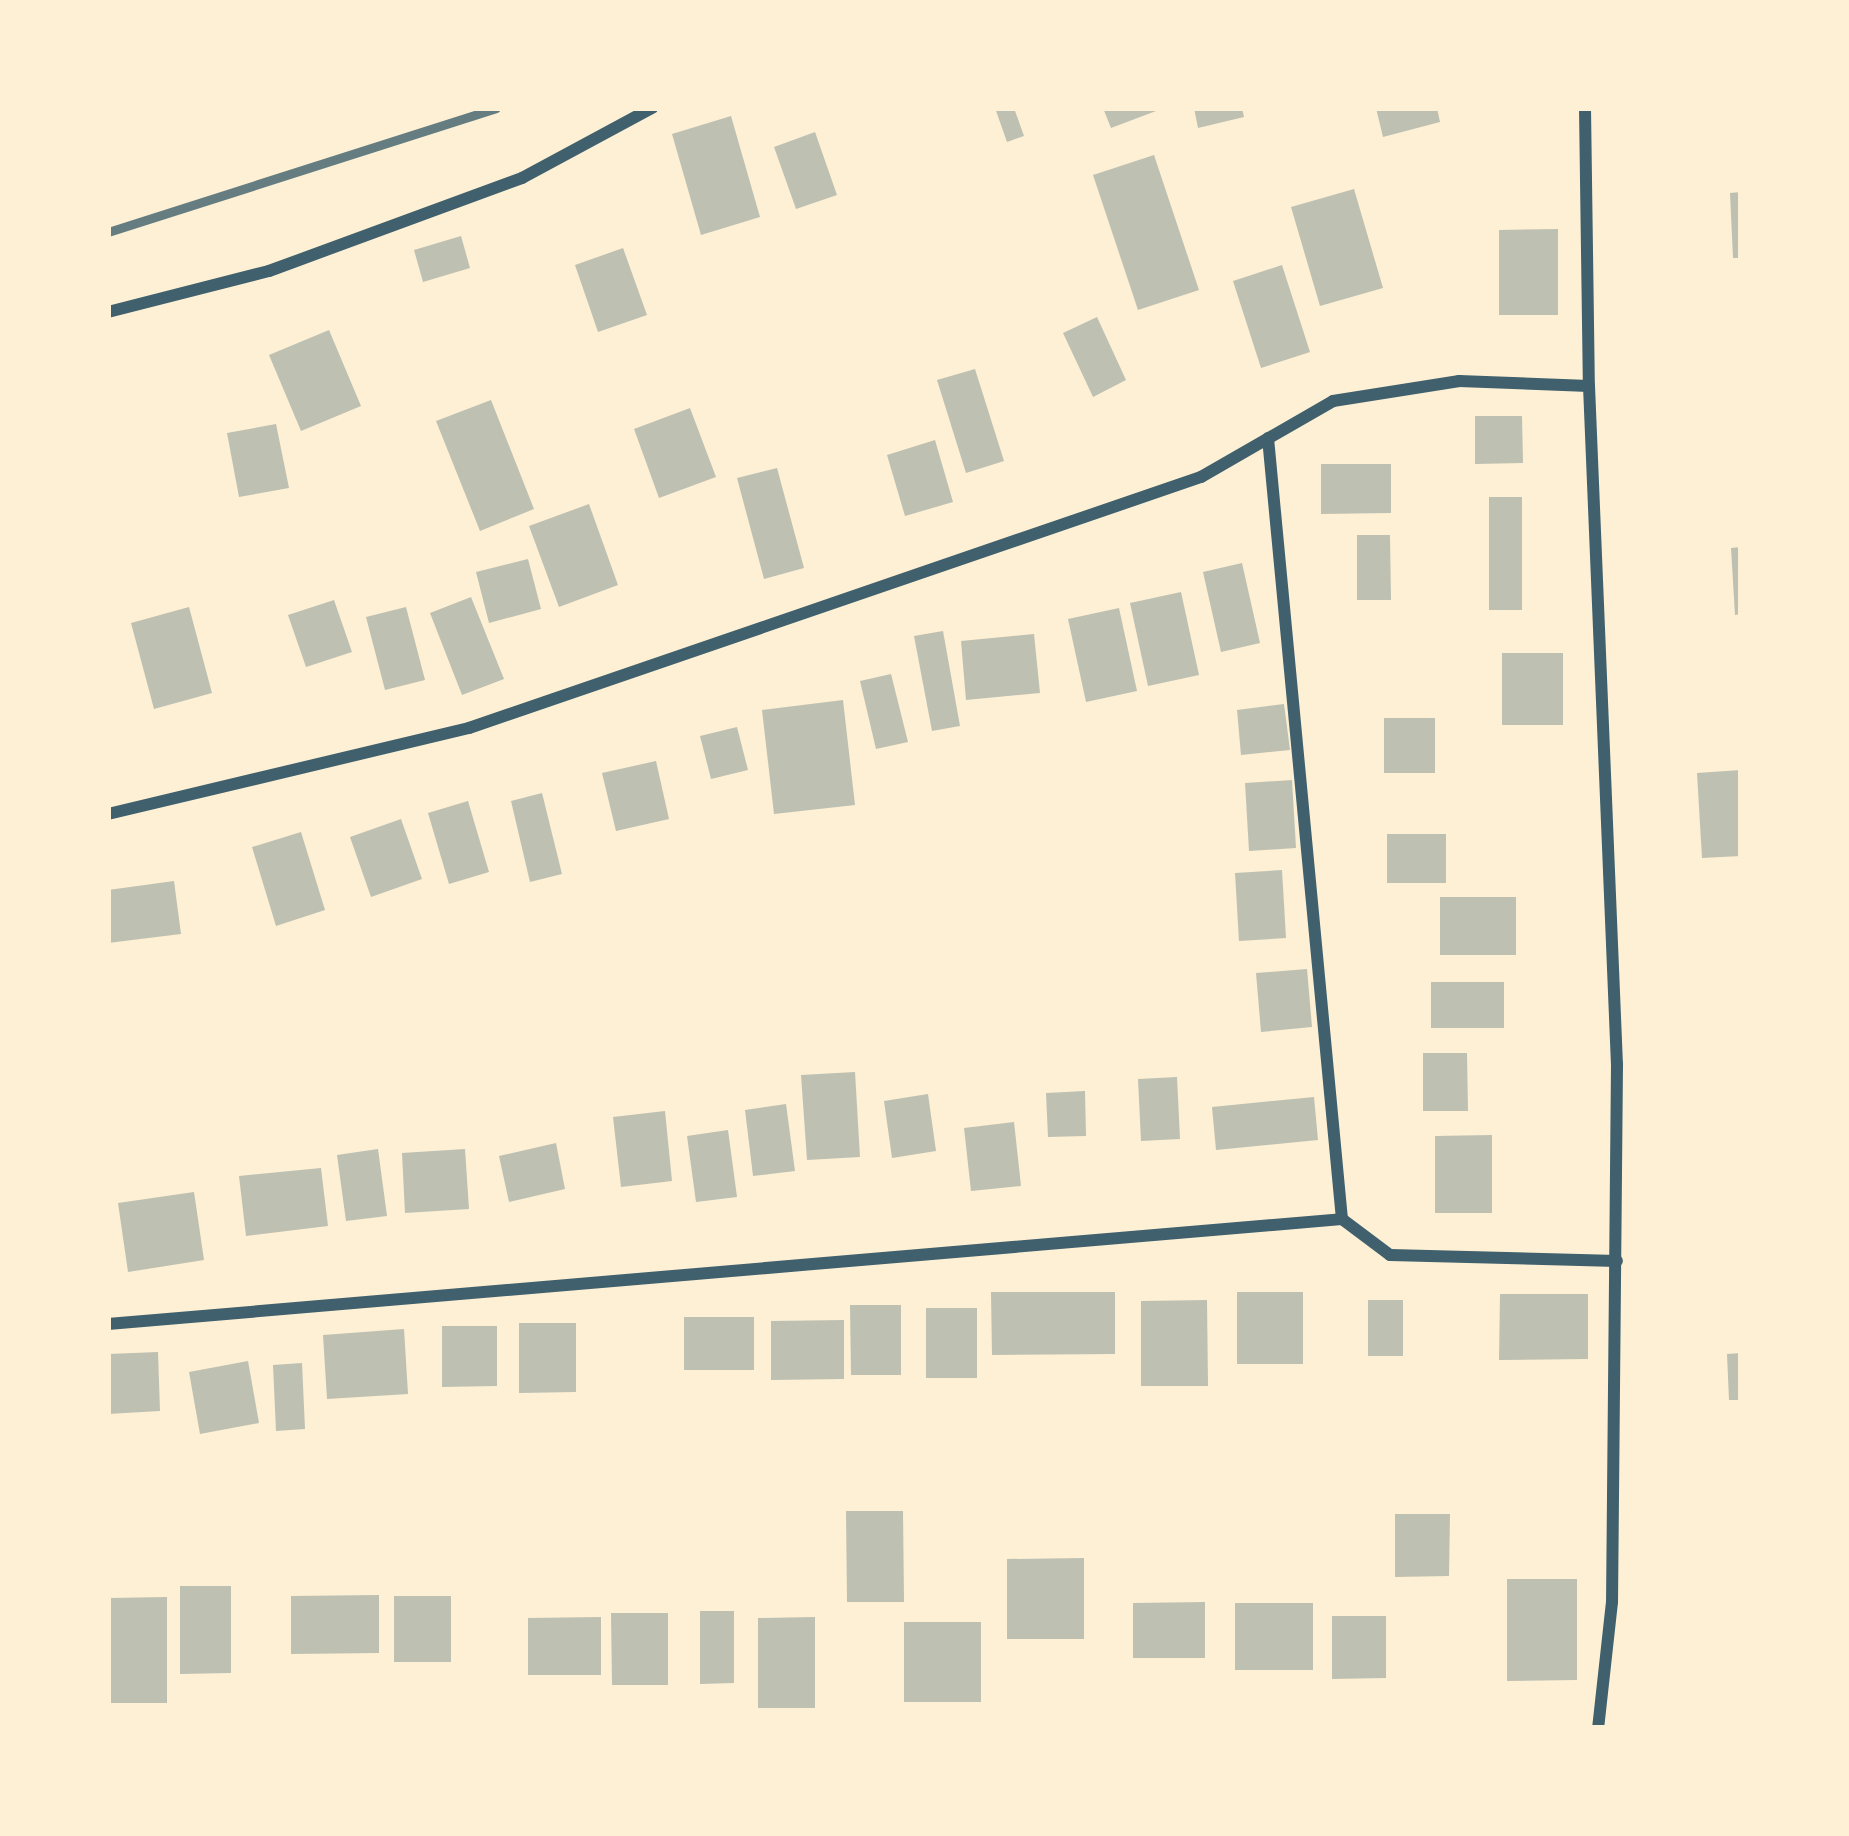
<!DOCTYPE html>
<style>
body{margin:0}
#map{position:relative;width:1849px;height:1836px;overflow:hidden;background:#fdf0d5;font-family:"Exo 2",sans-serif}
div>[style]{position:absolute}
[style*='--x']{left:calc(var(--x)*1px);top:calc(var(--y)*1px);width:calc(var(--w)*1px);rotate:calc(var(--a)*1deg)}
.building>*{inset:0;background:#bec0b2}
.minor>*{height:12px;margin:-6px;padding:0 6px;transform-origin:6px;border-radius:6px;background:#3f606c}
.rail>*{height:9px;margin:-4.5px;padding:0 4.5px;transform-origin:4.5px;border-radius:4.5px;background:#657d81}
span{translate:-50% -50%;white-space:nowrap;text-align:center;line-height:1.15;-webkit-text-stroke:10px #fdf0d5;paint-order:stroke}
.frame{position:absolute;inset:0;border:111px solid #fdf0d5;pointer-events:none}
</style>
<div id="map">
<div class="building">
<i style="clip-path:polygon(995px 108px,1014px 108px,1024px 136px,1007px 142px)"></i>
<i style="clip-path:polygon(1103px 108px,1164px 108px,1111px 128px)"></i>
<i style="clip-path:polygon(1194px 108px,1242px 108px,1244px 117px,1198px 128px)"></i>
<i style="clip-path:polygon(1376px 108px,1437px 108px,1440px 122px,1383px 137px)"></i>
<i style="clip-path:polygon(731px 116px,760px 217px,701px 235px,672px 134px)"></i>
<i style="clip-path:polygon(815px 132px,837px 195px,796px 209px,774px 147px)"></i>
<i style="clip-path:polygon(1154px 155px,1199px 290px,1138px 310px,1093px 175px)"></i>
<i style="clip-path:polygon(1354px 189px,1383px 288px,1320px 306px,1291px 207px)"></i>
<i style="clip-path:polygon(1741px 192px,1741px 258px,1733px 258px,1730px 193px)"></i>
<i style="clip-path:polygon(1558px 229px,1558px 315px,1499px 315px,1499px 230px)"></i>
<i style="clip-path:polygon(461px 236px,470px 268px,423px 282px,414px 250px)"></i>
<i style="clip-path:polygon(623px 248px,647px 315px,598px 332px,575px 265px)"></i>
<i style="clip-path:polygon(1282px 265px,1310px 352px,1261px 368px,1233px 281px)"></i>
<i style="clip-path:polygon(1097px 317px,1126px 380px,1093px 397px,1063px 333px)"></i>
<i style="clip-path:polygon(329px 330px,361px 406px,301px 431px,269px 355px)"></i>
<i style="clip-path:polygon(975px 369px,1004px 461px,966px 473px,937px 380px)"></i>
<i style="clip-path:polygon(491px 400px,534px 509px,480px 531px,436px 421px)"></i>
<i style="clip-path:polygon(690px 408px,716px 477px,659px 498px,634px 429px)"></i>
<i style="clip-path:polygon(1475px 416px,1522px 416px,1523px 463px,1475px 464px)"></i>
<i style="clip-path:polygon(276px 424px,289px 488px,239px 497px,227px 433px)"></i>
<i style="clip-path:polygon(935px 440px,953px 502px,905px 516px,887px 455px)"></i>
<i style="clip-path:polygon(1321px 464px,1391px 464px,1391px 513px,1321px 514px)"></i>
<i style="clip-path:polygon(777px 468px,804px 568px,764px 579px,737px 478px)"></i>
<i style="clip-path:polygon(1489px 497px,1522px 497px,1522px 610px,1489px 610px)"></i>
<i style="clip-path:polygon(589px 504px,618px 585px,559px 607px,529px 526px)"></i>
<i style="clip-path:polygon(1357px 535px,1390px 535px,1391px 600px,1357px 600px)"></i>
<i style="clip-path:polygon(1741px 547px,1741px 614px,1735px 615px,1731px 548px)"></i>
<i style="clip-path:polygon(528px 559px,541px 609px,489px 623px,476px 572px)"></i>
<i style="clip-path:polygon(1242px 563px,1260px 643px,1221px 652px,1203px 572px)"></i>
<i style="clip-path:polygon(1181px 592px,1199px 675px,1148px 686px,1130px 603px)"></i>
<i style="clip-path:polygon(471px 597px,504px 679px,462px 695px,430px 613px)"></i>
<i style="clip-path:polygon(334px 600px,352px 652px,306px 667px,288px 615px)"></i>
<i style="clip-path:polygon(189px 607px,212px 693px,154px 709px,131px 623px)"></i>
<i style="clip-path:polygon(406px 607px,425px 680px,385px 690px,366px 617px)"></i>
<i style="clip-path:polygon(1119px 608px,1137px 691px,1086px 702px,1068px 619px)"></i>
<i style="clip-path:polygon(943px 631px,960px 726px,932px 731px,914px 636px)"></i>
<i style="clip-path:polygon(1034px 634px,1040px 693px,966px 700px,961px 641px)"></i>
<i style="clip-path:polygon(1502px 653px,1563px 653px,1563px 725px,1502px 725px)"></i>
<i style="clip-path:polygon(891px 674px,908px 742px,876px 749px,860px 681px)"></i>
<i style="clip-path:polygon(843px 700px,855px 805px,774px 814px,762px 710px)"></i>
<i style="clip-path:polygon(1284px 704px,1290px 750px,1241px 755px,1237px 710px)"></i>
<i style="clip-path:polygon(1384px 718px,1435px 718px,1435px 773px,1384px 773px)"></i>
<i style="clip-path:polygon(737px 727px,748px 770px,711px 779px,700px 736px)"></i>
<i style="clip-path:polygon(656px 761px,669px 819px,616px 831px,602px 773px)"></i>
<i style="clip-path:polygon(1741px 770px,1741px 856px,1702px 858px,1697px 773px)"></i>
<i style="clip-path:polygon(1292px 780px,1296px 848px,1249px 851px,1245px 783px)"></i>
<i style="clip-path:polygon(542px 793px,562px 874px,530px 882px,511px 801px)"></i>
<i style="clip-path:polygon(468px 801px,489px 872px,449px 884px,428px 813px)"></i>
<i style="clip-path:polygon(401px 819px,422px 879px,371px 897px,350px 837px)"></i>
<i style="clip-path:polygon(301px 832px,325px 910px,276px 926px,252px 847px)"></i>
<i style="clip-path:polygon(1387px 834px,1446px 834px,1446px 883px,1387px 883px)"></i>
<i style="clip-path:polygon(1282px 870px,1286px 938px,1239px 941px,1235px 873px)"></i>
<i style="clip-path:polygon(174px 881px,181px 934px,108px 943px,108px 890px)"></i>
<i style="clip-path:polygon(1440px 897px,1516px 897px,1516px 955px,1440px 955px)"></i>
<i style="clip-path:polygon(1307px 969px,1312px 1027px,1261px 1032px,1256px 973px)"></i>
<i style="clip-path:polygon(1431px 982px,1504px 982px,1504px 1028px,1431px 1028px)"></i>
<i style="clip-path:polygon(1423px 1053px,1467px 1053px,1468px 1111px,1423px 1111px)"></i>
<i style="clip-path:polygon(855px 1072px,860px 1157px,807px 1160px,801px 1075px)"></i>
<i style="clip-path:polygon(1177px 1077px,1180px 1139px,1141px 1141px,1138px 1079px)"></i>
<i style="clip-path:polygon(1085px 1091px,1086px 1136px,1048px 1137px,1046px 1093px)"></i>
<i style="clip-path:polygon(928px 1094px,936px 1151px,892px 1158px,884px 1101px)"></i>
<i style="clip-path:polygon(1314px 1097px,1318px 1140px,1216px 1150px,1212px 1107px)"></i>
<i style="clip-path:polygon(786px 1104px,795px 1171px,753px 1176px,745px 1110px)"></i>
<i style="clip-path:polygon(665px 1111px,672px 1181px,621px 1187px,613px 1117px)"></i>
<i style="clip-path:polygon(1014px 1122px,1021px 1186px,971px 1191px,964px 1128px)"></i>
<i style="clip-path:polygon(728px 1130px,737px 1197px,696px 1202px,687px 1136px)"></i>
<i style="clip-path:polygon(1492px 1135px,1492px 1213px,1435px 1213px,1435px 1136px)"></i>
<i style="clip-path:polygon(556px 1143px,565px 1189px,509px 1202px,499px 1156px)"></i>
<i style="clip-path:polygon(378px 1149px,387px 1216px,346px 1221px,337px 1155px)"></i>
<i style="clip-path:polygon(465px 1149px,469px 1209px,405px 1213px,402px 1153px)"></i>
<i style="clip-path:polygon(321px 1168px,328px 1226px,246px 1236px,239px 1176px)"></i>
<i style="clip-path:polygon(194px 1192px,204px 1260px,128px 1272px,118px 1203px)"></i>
<i style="clip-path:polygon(991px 1292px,1115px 1292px,1115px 1354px,992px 1355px)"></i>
<i style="clip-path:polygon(1237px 1292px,1303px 1292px,1303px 1364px,1237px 1364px)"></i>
<i style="clip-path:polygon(1500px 1294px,1588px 1294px,1588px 1359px,1499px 1360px)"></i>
<i style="clip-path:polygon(1207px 1300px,1208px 1386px,1141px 1386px,1141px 1301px)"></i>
<i style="clip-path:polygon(1368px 1300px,1403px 1300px,1403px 1356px,1368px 1356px)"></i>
<i style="clip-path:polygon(850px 1305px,901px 1305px,901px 1375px,851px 1375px)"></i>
<i style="clip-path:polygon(926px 1308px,977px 1308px,977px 1378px,926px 1378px)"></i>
<i style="clip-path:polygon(684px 1317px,754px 1317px,754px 1370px,684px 1370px)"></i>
<i style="clip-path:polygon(844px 1320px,844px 1379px,771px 1380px,771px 1321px)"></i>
<i style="clip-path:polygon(519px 1323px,576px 1323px,576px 1392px,519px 1393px)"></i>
<i style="clip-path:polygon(442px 1326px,497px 1326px,497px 1386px,442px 1387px)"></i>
<i style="clip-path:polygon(404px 1329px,408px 1394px,327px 1399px,323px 1335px)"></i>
<i style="clip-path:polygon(158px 1352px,160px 1411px,108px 1414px,108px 1354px)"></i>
<i style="clip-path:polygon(1741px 1353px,1741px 1400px,1729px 1400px,1727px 1354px)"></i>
<i style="clip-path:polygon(248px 1361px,259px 1423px,200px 1434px,189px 1372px)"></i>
<i style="clip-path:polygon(302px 1363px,305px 1429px,276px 1431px,273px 1365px)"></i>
<i style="clip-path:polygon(846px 1511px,903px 1511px,904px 1602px,847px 1602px)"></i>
<i style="clip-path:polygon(1395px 1514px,1450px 1514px,1449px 1576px,1395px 1577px)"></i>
<i style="clip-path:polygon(1084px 1558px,1084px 1639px,1007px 1639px,1007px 1559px)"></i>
<i style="clip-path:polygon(1507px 1579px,1577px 1579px,1577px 1680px,1507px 1681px)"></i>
<i style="clip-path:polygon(180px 1586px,231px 1586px,231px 1673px,180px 1674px)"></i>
<i style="clip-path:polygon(379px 1595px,379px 1653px,291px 1654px,291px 1596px)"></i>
<i style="clip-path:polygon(394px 1596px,451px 1596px,451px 1662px,394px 1662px)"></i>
<i style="clip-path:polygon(167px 1597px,167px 1703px,108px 1703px,108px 1598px)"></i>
<i style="clip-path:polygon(1205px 1602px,1205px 1658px,1133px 1658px,1133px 1603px)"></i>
<i style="clip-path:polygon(1235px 1603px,1313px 1603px,1313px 1670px,1235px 1670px)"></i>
<i style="clip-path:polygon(700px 1611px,734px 1611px,734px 1683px,700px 1684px)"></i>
<i style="clip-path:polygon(611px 1613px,668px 1613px,668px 1685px,612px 1685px)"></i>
<i style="clip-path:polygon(1332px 1616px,1386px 1616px,1386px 1678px,1332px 1679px)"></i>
<i style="clip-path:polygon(601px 1617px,601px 1675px,528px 1675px,528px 1618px)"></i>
<i style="clip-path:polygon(815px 1617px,815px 1708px,758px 1708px,758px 1618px)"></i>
<i style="clip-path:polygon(904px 1622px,981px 1622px,981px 1702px,904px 1702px)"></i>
</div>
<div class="minor">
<i style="--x:1585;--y:108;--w:278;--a:89.2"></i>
<i style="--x:1589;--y:386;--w:679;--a:87.64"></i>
<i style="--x:1617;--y:1064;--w:538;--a:90.53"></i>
<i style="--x:1612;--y:1602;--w:127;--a:96.3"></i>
<i style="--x:108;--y:312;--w:166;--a:-14.3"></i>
<i style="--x:269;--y:271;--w:270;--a:-20.2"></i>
<i style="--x:522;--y:178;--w:148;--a:-28.3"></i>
<i style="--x:1268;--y:438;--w:784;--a:84.59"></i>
<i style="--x:1342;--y:1219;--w:60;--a:36.9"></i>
<i style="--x:1390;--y:1255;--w:227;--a:1.5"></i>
<i style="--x:108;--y:814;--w:371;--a:-13.4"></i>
<i style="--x:469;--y:728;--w:774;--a:-18.93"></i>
<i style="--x:1201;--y:477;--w:152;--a:-29.9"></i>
<i style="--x:1333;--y:401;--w:128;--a:-9"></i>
<i style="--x:1459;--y:381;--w:130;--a:2.2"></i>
<i style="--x:108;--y:1324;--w:1238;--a:-4.86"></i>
</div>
<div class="rail">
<i style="--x:108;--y:232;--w:407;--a:-17.7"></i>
</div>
<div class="frame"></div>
</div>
